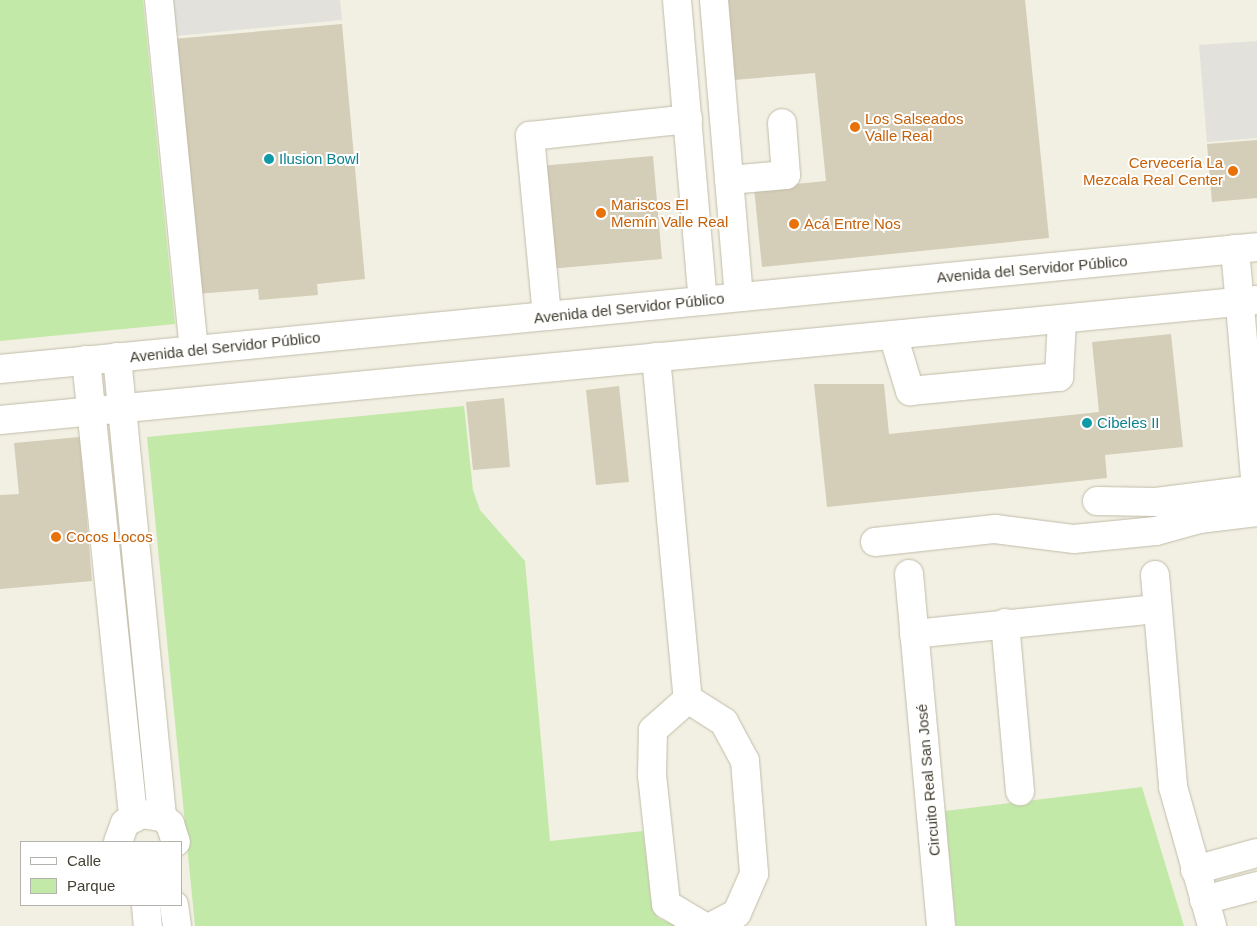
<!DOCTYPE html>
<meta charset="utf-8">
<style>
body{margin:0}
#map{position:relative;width:1257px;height:926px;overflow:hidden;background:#f2f0e3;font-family:Arial,sans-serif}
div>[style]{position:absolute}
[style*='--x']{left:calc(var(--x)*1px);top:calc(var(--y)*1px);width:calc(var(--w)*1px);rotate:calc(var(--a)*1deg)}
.green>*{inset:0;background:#c3e9a9}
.parking>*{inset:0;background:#e2e1dc}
.building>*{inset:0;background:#d4cdb8}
.roads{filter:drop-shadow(0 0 1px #c1bca8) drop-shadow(0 0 1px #c1bca8)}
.minor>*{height:28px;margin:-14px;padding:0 14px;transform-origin:14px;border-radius:14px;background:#fff}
.dots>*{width:14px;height:14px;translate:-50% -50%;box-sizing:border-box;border:2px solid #fff;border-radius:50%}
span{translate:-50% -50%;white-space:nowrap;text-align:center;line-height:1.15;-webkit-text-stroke:4px #fff;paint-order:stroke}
.food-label{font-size:15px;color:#c56008}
.left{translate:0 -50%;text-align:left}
.right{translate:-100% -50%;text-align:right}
.culture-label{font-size:15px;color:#0d838f}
.street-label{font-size:15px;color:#444033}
.legend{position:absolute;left:20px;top:841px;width:162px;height:65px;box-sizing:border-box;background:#fff;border:1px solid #b4b3ad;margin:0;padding:6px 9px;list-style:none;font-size:15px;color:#444033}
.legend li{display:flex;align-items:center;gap:10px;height:25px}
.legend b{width:25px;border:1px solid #b4b3ad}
</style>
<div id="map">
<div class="green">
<i style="clip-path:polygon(0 0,143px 0,175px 324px,0 341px)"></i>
<i style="clip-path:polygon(464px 406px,473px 490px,480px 510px,525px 561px,550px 841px,643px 831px,651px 901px,658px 918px,677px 926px,195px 926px,147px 437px)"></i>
<i style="clip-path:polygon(1142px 787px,1184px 926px,956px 926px,945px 811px)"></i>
</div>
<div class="parking">
<i style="clip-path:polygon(171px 0,340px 0,342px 20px,175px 36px)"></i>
<i style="clip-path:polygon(1257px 41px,1257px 138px,1207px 142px,1199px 45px)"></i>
</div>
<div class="building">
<i style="clip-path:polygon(726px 0,1025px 0,1049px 238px,762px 267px,754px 188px,826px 181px,815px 73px,734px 80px)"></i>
<i style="clip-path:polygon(342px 24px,365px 279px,317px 284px,318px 295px,259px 300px,258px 289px,196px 294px,173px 39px)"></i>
<i style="clip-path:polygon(1257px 140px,1257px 198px,1212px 202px,1207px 144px)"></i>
<i style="clip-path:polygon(653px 156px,662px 259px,549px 269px,540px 166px)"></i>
<i style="clip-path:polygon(1171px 334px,1183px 447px,1105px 455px,1107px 478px,827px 507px,814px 384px,884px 384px,889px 434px,1099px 412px,1092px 342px)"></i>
<i style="clip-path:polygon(619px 386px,629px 482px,596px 485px,586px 390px)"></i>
<i style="clip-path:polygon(504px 398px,510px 467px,473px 470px,466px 402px)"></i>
<i style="clip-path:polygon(80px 437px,92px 581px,0 589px,0 495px,19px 494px,14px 443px)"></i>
</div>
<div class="roads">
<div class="minor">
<i style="--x:159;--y:0;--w:352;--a:84.3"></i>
<i style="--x:677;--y:0;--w:302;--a:85.1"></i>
<i style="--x:714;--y:0;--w:298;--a:85.2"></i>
<i style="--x:729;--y:180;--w:57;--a:-5"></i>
<i style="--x:786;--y:175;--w:52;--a:-94.4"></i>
<i style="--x:1235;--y:249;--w:254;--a:85"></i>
<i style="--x:547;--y:316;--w:181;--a:-95.4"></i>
<i style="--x:530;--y:136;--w:159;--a:-6.1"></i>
<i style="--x:893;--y:335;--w:59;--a:73.1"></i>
<i style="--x:910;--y:391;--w:150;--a:-5.4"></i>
<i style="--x:1059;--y:377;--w:58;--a:-87"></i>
<i style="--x:117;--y:357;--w:462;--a:84.4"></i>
<i style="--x:656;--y:357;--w:343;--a:84.7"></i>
<i style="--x:86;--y:360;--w:459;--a:84.1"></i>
<i style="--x:0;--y:369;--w:1263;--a:-5.54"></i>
<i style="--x:0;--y:420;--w:1263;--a:-5.45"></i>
<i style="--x:1097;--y:501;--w:59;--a:1"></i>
<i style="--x:1156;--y:502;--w:102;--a:-7.3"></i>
<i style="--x:875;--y:542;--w:121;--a:-6.2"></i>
<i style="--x:995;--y:529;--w:80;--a:7.2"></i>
<i style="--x:1074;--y:539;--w:82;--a:-5.6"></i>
<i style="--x:1156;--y:531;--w:45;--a:-15.6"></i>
<i style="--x:1199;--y:519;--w:58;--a:-6.9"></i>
<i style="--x:909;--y:574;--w:353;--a:84.8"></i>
<i style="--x:1155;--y:575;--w:213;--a:85.1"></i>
<i style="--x:1173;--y:787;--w:144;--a:74.3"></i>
<i style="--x:1005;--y:623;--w:169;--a:84.9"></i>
<i style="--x:914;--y:634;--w:244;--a:-5.9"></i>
<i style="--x:688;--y:699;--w:43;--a:32.6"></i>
<i style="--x:724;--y:722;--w:44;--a:61.7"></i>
<i style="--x:745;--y:761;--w:113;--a:85.4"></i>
<i style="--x:754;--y:874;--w:43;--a:113.6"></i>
<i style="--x:737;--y:913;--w:27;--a:152"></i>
<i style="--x:688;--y:699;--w:47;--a:138.5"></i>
<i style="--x:653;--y:730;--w:45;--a:91.3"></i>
<i style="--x:652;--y:775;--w:130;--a:83.8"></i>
<i style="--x:666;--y:904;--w:43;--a:30.7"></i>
<i style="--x:118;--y:842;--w:20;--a:-70"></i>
<i style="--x:125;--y:823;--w:19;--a:-28"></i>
<i style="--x:142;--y:814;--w:20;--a:9"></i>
<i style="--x:162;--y:817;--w:11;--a:41"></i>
<i style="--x:170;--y:824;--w:19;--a:72"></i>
<i style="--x:1195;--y:870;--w:64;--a:-15.3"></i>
<i style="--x:1204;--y:900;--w:55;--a:-14.8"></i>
<i style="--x:146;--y:905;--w:21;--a:85"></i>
<i style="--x:174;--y:905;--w:21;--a:82"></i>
</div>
</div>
<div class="dots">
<i style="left:855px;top:127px;background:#e8710a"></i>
<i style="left:269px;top:159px;background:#0f9aa8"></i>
<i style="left:1233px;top:171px;background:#e8710a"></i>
<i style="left:601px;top:213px;background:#e8710a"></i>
<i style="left:794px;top:224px;background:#e8710a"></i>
<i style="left:1087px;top:423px;background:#0f9aa8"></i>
<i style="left:56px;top:537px;background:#e8710a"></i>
</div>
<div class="food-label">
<span class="left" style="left:865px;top:127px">Los Salseados<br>Valle Real</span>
<span class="right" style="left:1223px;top:171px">Cervecería La<br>Mezcala Real Center</span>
<span class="left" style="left:611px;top:213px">Mariscos El<br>Memín Valle Real</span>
<span class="left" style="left:804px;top:224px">Acá Entre Nos</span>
<span class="left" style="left:66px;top:537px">Cocos Locos</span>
</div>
<div class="culture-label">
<span class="left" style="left:279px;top:159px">Ilusion Bowl</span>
<span class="left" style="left:1097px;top:423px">Cibeles II</span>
</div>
<div class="street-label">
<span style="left:1032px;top:269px;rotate:-5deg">Avenida del Servidor Público</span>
<span style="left:629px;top:308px;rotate:-6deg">Avenida del Servidor Público</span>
<span style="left:225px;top:347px;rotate:-6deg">Avenida del Servidor Público</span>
<span style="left:928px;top:780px;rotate:-95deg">Circuito Real San José</span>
</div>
<ul class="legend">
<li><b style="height:6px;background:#fff"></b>Calle</li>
<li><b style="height:14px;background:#c3e9a9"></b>Parque</li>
</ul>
</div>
